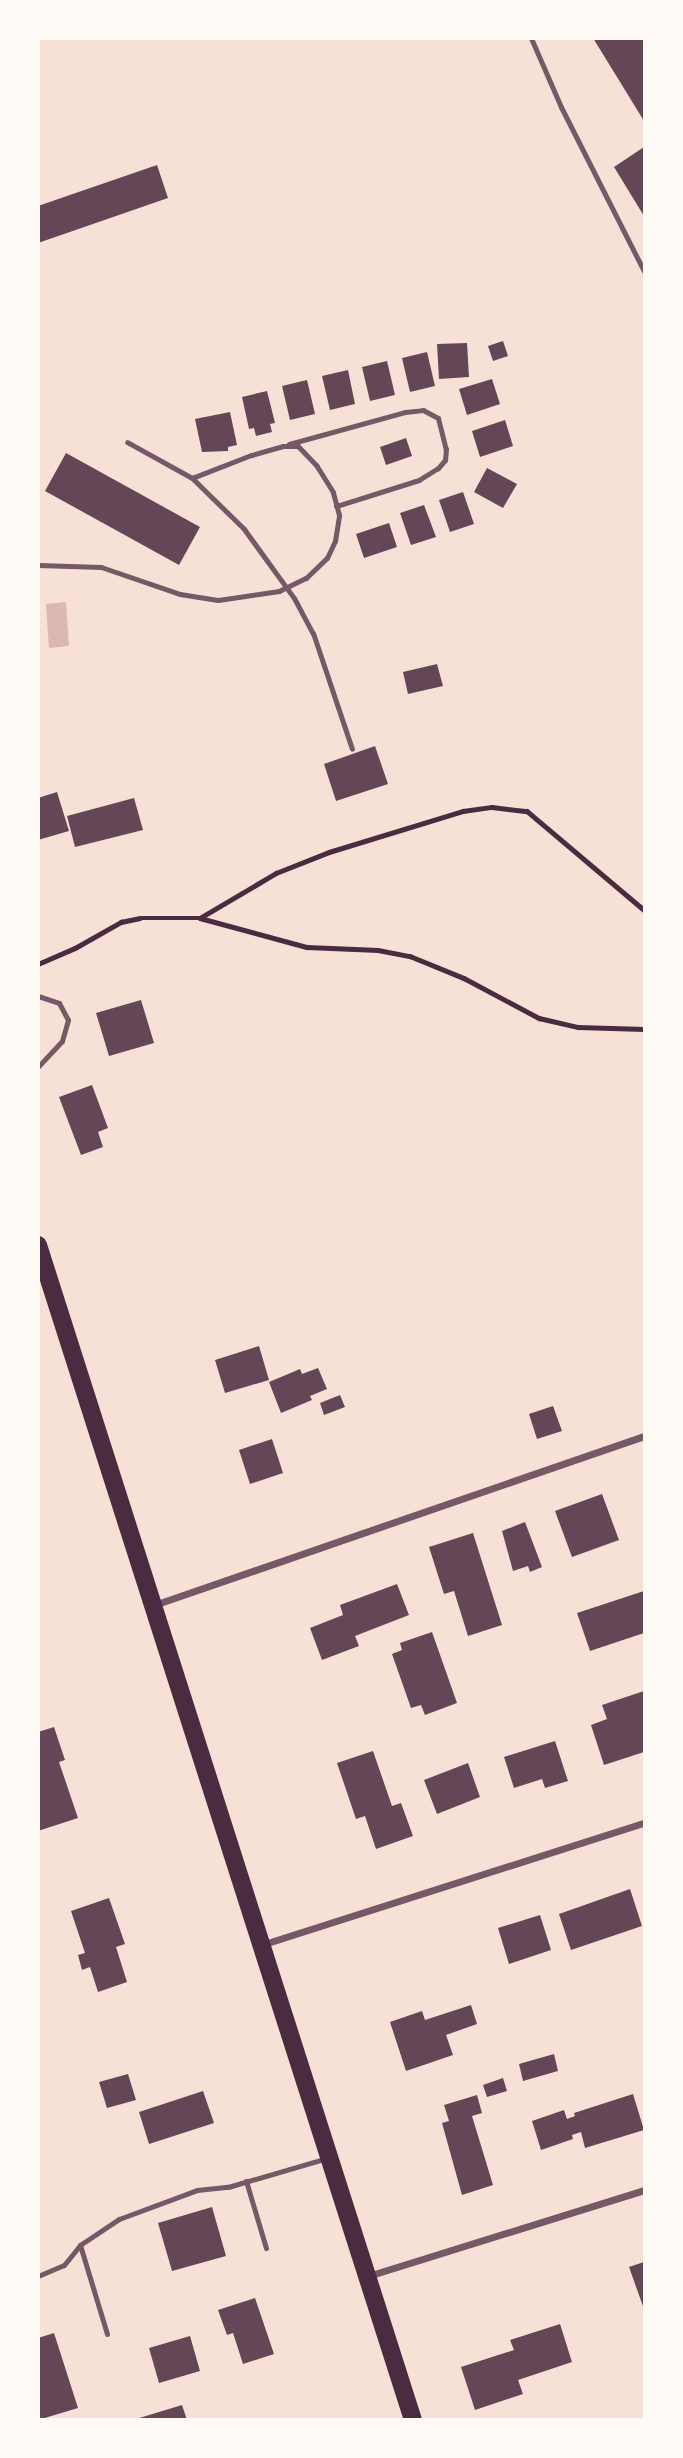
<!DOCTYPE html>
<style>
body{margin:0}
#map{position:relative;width:683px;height:2458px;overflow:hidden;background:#f7e1d7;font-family:"DM Sans",sans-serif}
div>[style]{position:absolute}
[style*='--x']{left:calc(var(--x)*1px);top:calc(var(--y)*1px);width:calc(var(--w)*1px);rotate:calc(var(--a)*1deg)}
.water>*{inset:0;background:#dcb8b0}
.building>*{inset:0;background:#644757}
.path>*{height:4.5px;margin:-2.25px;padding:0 2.25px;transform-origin:2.25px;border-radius:2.25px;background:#4a2c40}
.service>*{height:5px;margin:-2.5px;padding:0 2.5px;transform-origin:2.5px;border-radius:2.5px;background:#755966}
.minor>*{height:7px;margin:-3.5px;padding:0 3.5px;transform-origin:3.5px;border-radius:3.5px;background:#755966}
.primary>*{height:18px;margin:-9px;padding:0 9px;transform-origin:9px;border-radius:9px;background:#4a2c40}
span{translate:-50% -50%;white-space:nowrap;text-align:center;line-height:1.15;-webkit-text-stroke:7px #fffaf5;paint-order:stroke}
.frame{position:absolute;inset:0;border:40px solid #fffaf5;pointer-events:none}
</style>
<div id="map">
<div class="water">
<i style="clip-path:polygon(66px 602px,69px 646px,49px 648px,46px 604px)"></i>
</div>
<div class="building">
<i style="clip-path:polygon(593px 38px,644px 38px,644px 121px)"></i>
<i style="clip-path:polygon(644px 147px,644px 216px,614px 167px)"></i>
<i style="clip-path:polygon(157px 165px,168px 198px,38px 243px,38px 206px)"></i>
<i style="clip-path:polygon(503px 341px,508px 356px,493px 361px,488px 346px)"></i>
<i style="clip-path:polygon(467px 343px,469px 377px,439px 379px,437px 344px)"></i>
<i style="clip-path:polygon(427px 352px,435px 386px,410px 392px,402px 358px)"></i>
<i style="clip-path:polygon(387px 361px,395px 395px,370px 401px,362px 367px)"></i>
<i style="clip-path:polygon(348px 370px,355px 404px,330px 410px,322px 376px)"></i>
<i style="clip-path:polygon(492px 379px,500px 404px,467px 415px,459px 389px)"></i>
<i style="clip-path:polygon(307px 380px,315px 414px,290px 420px,282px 386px)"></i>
<i style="clip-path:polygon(267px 391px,275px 423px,270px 424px,272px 432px,256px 436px,254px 428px,249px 429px,242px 397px)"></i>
<i style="clip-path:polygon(230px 412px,237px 445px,228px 447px,228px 451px,202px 452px,195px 419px)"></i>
<i style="clip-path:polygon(505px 420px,513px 446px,480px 457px,472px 431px)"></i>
<i style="clip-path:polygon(406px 438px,412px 456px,386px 465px,380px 447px)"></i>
<i style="clip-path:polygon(66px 453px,200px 527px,179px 565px,45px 491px)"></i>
<i style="clip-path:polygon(487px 468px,517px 484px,503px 508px,474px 492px)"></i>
<i style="clip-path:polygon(463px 492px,474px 524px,450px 532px,439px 500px)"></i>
<i style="clip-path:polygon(424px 505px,436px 537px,411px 545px,400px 513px)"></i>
<i style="clip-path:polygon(389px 523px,397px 547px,364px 558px,356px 534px)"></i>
<i style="clip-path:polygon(437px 664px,443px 686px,408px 694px,403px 672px)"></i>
<i style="clip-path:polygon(375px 746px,388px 784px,336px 801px,324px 764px)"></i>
<i style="clip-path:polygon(57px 792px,69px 831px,38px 840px,38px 798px)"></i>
<i style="clip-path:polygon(134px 798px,143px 830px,75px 847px,67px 816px)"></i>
<i style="clip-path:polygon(141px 1000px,154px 1043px,109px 1056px,96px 1013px)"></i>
<i style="clip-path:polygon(92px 1085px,108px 1128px,98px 1132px,103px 1147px,81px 1155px,59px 1097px)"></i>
<i style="clip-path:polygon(259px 1346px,269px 1380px,225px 1393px,215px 1360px)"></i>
<i style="clip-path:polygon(318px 1368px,327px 1389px,310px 1396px,312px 1400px,281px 1413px,269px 1382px,300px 1369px,302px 1374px)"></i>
<i style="clip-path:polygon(340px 1395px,345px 1407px,324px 1415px,320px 1403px)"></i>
<i style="clip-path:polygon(553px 1406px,562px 1431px,537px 1439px,529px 1414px)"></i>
<i style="clip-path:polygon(272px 1439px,283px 1473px,250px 1484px,239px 1450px)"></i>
<i style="clip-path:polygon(602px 1494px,619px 1540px,572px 1557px,555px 1511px)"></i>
<i style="clip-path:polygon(525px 1522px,542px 1567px,530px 1572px,528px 1566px,513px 1571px,502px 1531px)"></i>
<i style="clip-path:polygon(473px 1533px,502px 1625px,468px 1636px,454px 1591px,444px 1594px,429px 1547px)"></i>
<i style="clip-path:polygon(397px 1584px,409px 1615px,355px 1636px,359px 1646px,322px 1660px,310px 1628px,343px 1615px,340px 1605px)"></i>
<i style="clip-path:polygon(644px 1591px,644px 1633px,590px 1651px,577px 1613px)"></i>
<i style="clip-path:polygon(432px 1632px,457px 1703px,425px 1715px,421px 1705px,411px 1708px,392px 1654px,402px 1650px,400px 1643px)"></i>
<i style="clip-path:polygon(644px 1691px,644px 1752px,604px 1765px,591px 1725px,607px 1719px,602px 1705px)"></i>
<i style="clip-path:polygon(54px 1727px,65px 1760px,59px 1762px,78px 1818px,38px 1831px,38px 1732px)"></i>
<i style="clip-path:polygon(555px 1741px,568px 1781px,545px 1788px,542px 1779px,514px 1788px,504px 1757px)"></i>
<i style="clip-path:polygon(373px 1751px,392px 1806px,401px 1803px,413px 1836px,376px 1849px,365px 1816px,356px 1819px,337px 1763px)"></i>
<i style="clip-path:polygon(468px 1763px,480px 1797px,437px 1814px,424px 1780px)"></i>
<i style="clip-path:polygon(630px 1889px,642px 1926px,571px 1950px,559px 1914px)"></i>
<i style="clip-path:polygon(109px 1898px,125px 1944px,116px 1947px,127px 1982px,98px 1992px,90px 1967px,82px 1970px,78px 1955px,85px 1953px,71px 1911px)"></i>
<i style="clip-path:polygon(540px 1915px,551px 1950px,509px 1964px,498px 1928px)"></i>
<i style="clip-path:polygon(471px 2005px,477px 2024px,446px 2035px,453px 2055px,406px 2071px,390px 2022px,422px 2011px,425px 2020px)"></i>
<i style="clip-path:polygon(554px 2054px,558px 2071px,523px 2081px,519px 2064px)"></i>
<i style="clip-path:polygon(128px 2074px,136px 2100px,107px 2108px,99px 2082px)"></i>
<i style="clip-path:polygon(503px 2078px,507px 2091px,487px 2097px,483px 2085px)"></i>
<i style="clip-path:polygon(203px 2091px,214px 2123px,149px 2144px,139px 2112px)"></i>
<i style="clip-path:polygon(633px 2094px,644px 2130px,585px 2148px,581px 2132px,572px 2135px,573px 2139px,541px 2150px,532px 2121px,564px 2110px,567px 2119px,575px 2116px,574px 2113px)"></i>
<i style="clip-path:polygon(477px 2095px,482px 2113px,472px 2116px,493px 2185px,462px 2195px,442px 2123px,449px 2121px,444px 2105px)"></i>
<i style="clip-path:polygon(212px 2207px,226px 2256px,172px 2271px,158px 2223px)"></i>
<i style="clip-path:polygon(644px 2262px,644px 2309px,629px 2267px)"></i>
<i style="clip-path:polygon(255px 2298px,274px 2354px,243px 2364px,233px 2333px,227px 2335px,218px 2310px)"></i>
<i style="clip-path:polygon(560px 2324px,572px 2362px,518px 2380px,523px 2394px,475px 2410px,461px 2367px,514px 2350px,510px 2340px)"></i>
<i style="clip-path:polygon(54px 2333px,78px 2408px,38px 2420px,38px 2338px)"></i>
<i style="clip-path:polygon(190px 2336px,200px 2371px,159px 2383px,149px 2348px)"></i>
<i style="clip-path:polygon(182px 2405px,187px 2420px,136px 2420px,136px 2419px)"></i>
</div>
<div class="path">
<i style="--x:200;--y:918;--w:88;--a:-30.6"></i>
<i style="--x:276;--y:873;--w:57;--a:-21.6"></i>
<i style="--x:329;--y:852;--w:140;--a:-17"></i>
<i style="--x:463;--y:811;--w:29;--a:-8"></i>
<i style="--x:492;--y:807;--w:35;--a:7"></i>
<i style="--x:527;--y:811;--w:153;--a:40.2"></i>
<i style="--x:38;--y:964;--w:40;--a:-23.4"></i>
<i style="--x:75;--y:948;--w:53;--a:-29.5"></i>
<i style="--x:121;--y:922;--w:19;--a:-12"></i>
<i style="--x:140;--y:918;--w:60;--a:0"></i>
<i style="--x:200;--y:918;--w:111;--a:15.2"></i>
<i style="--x:307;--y:947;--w:71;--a:2.4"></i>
<i style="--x:378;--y:950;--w:33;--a:11"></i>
<i style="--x:410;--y:956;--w:58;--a:22.2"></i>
<i style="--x:464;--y:978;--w:85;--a:28.1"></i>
<i style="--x:539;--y:1018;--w:40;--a:13"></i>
<i style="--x:578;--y:1027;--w:66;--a:1.7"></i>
</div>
<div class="service">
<i style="--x:531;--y:38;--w:75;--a:66.5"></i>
<i style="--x:561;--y:107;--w:184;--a:63.2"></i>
<i style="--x:289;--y:444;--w:120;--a:-15.4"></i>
<i style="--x:405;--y:412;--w:18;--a:-6"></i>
<i style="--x:423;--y:410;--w:17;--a:28"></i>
<i style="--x:438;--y:418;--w:32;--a:76"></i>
<i style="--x:446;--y:449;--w:11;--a:95"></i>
<i style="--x:445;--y:460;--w:11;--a:131"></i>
<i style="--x:438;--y:468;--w:22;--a:148"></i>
<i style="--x:419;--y:480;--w:87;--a:162.6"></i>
<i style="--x:192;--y:478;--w:73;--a:44.4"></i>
<i style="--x:244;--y:529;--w:85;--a:54.1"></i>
<i style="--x:294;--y:598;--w:40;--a:62"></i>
<i style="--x:313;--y:633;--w:122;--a:71.4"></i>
<i style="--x:38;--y:565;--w:63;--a:1.8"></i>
<i style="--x:101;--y:567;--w:83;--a:18.9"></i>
<i style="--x:180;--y:594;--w:38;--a:9"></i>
<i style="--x:218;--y:600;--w:62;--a:-8.4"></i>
<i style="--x:279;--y:591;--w:30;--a:-26"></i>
<i style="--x:306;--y:578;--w:29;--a:-44"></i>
<i style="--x:327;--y:558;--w:19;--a:-65"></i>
<i style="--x:335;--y:541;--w:26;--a:-81"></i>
<i style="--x:339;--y:515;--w:24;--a:-105"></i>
<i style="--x:333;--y:492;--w:31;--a:-122"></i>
<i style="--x:317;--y:466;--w:28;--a:-134"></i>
<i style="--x:298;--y:446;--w:15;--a:180"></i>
<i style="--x:283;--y:446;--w:33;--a:164"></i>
<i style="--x:251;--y:455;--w:63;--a:158.7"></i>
<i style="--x:192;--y:478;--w:74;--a:-151"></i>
<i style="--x:38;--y:996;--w:22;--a:18"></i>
<i style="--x:59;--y:1003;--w:19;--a:62"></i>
<i style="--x:68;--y:1020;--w:22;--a:106"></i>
<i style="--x:62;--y:1041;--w:35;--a:133"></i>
<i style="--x:246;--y:2181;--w:70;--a:73.4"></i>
<i style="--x:80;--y:2245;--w:93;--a:73.1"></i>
<i style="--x:38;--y:2276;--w:28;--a:-23"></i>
<i style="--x:64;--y:2265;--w:26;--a:-51"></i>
<i style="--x:80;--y:2245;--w:47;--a:-33.7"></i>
<i style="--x:119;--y:2219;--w:83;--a:-20.4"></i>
<i style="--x:197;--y:2190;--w:31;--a:-6"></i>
<i style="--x:228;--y:2187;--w:103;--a:-16.3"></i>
</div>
<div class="minor">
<i style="--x:154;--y:1605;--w:518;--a:-19.03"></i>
<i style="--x:261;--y:1945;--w:402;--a:-17.7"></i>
<i style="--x:368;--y:2276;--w:289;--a:-17.3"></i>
</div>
<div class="primary">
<i style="--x:38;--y:1245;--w:1233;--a:72.3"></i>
</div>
<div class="frame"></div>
</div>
